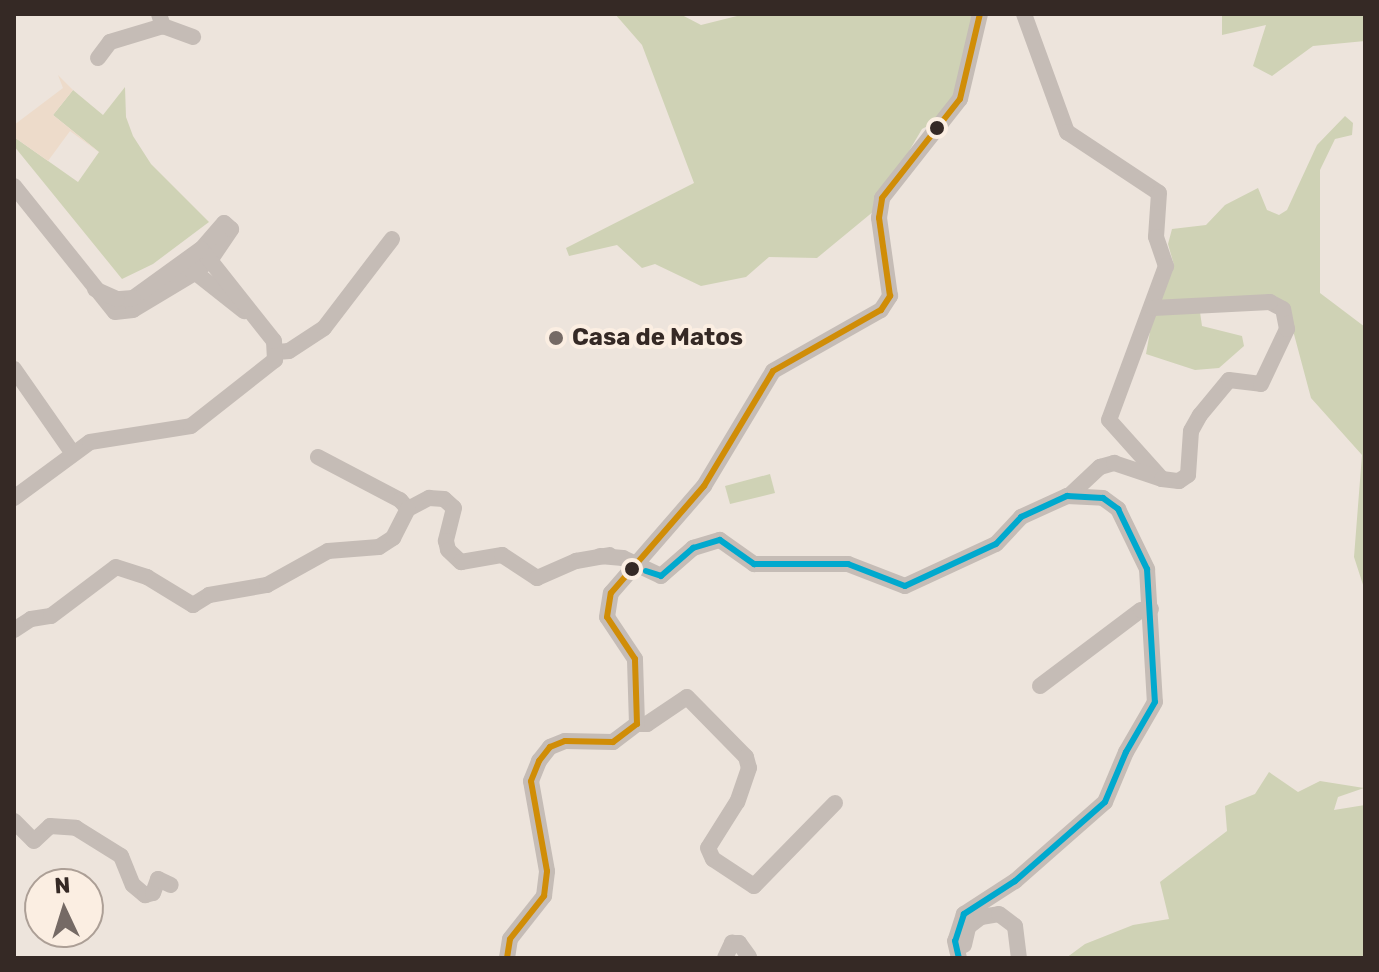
<!DOCTYPE html>
<style>
body{margin:0}
#map{position:relative;width:1379px;height:972px;overflow:hidden;background:#ede4dc;font-family:Rubik,sans-serif}
div>[style]{position:absolute}
[style*='--x']{left:calc(var(--x)*1px);top:calc(var(--y)*1px);width:calc(var(--w)*1px);rotate:calc(var(--a)*1deg)}
.green>*{inset:0;background:#cfd2b5}
.plaza>*{inset:0;background:#eddbca}
.minor>*{height:16px;margin:-8px;padding:0 8px;transform-origin:8px;border-radius:8px;background:#c5bcb6}
.bus-1>*{height:6px;margin:-3px;padding:0 3px;transform-origin:3px;border-radius:3px;background:#d08d07}
.bus-2>*{height:6px;margin:-3px;padding:0 3px;transform-origin:3px;border-radius:3px;background:#00a9ce}
.dots>*{width:22px;height:22px;translate:-50% -50%;box-sizing:border-box;border:4px solid #fbeee2;border-radius:50%}
span{translate:-50% -50%;white-space:nowrap;text-align:center;line-height:1.15;-webkit-text-stroke:8px #fbeee2;paint-order:stroke}
.poi-label{font-size:24px;color:#352925;font-weight:700}
.left{translate:0 -50%;text-align:left}
.frame{position:absolute;inset:0;border:16px solid #352925;pointer-events:none}
.north{position:absolute;left:24px;top:868px;width:80px;height:80px;box-sizing:border-box;background:#fbeee2;border:2px solid #ac9f96;border-radius:50%;rotate:356deg;font-size:22px;font-weight:700;line-height:32px;text-align:center;color:#352925}
.north::after{content:'';display:block;margin:auto;width:28px;height:36px;background:#756a65;clip-path:polygon(50% 0,100% 100%,50% 72%,0 100%)}
</style>
<div id="map">
<div class="green">
<i style="clip-path:polygon(615px 14px,680px 14px,701px 25px,745px 14px,975px 14px,957px 91px,935px 122px,922px 129px,874px 211px,817px 258px,769px 257px,746px 277px,701px 286px,655px 264px,642px 268px,617px 245px,569px 256px,566px 248px,694px 183px,642px 45px)"></i>
<i style="clip-path:polygon(1222px 14px,1365px 14px,1365px 41px,1313px 46px,1272px 76px,1253px 66px,1266px 25px,1222px 35px)"></i>
<i style="clip-path:polygon(125px 87px,126px 117px,133px 136px,151px 164px,209px 222px,153px 264px,122px 279px,14px 146px,14px 137px,78px 182px,99px 152px,53px 115px,73px 90px,103px 115px)"></i>
<i style="clip-path:polygon(1345px 116px,1353px 123px,1352px 135px,1335px 139px,1320px 170px,1320px 293px,1365px 327px,1365px 591px,1354px 557px,1362px 455px,1311px 398px,1291px 323px,1276px 297px,1198px 298px,1202px 326px,1242px 336px,1244px 346px,1219px 368px,1195px 370px,1146px 354px,1157px 292px,1174px 265px,1168px 244px,1172px 229px,1206px 225px,1225px 205px,1258px 188px,1267px 210px,1279px 215px,1287px 210px,1317px 145px)"></i>
<i style="clip-path:polygon(770px 474px,775px 493px,730px 504px,725px 486px)"></i>
<i style="clip-path:polygon(1269px 772px,1298px 792px,1320px 781px,1364px 788px,1338px 797px,1334px 810px,1365px 805px,1365px 958px,1066px 958px,1085px 944px,1133px 925px,1169px 919px,1160px 882px,1227px 831px,1225px 806px,1255px 794px)"></i>
</div>
<div class="plaza">
<i style="clip-path:polygon(58px 75px,73px 90px,53px 115px,100px 153px,70px 131px,48px 161px,14px 137px,14px 125px,63px 88px)"></i>
</div>
<div class="minor">
<i style="--x:159;--y:14;--w:13;--a:72"></i>
<i style="--x:163;--y:26;--w:32;--a:20"></i>
<i style="--x:1024;--y:14;--w:126;--a:70"></i>
<i style="--x:1067;--y:132;--w:110;--a:33.5"></i>
<i style="--x:1159;--y:193;--w:44;--a:93.9"></i>
<i style="--x:1156;--y:237;--w:31;--a:71"></i>
<i style="--x:1166;--y:266;--w:164;--a:110.3"></i>
<i style="--x:1109;--y:420;--w:79;--a:48.1"></i>
<i style="--x:98;--y:58;--w:20;--a:-53"></i>
<i style="--x:110;--y:42;--w:55;--a:-16.8"></i>
<i style="--x:14;--y:186;--w:161;--a:51.3"></i>
<i style="--x:115;--y:312;--w:18;--a:-6"></i>
<i style="--x:133;--y:310;--w:70;--a:-31"></i>
<i style="--x:193;--y:274;--w:23;--a:-40"></i>
<i style="--x:211;--y:259;--w:36;--a:-56"></i>
<i style="--x:231;--y:229;--w:9;--a:-139"></i>
<i style="--x:224;--y:223;--w:35;--a:131"></i>
<i style="--x:187;--y:266;--w:73;--a:38.3"></i>
<i style="--x:277;--y:352;--w:12;--a:-5"></i>
<i style="--x:289;--y:351;--w:42;--a:-33.3"></i>
<i style="--x:324;--y:328;--w:112;--a:-52.6"></i>
<i style="--x:14;--y:369;--w:101;--a:55.1"></i>
<i style="--x:318;--y:457;--w:93;--a:27.7"></i>
<i style="--x:400;--y:500;--w:12;--a:48"></i>
<i style="--x:1071;--y:494;--w:40;--a:-43"></i>
<i style="--x:1100;--y:467;--w:15;--a:-16"></i>
<i style="--x:1114;--y:463;--w:51;--a:18.4"></i>
<i style="--x:1162;--y:479;--w:17;--a:7"></i>
<i style="--x:1179;--y:481;--w:11;--a:-34"></i>
<i style="--x:1188;--y:475;--w:44;--a:-86.1"></i>
<i style="--x:1191;--y:431;--w:18;--a:-61"></i>
<i style="--x:1200;--y:415;--w:45;--a:-50.4"></i>
<i style="--x:1229;--y:380;--w:32;--a:7"></i>
<i style="--x:1261;--y:384;--w:61;--a:-64.7"></i>
<i style="--x:1287;--y:329;--w:20;--a:-101"></i>
<i style="--x:1283;--y:309;--w:15;--a:-152"></i>
<i style="--x:1270;--y:302;--w:117;--a:177.1"></i>
<i style="--x:14;--y:498;--w:94;--a:-36.4"></i>
<i style="--x:90;--y:442;--w:102;--a:-9"></i>
<i style="--x:191;--y:426;--w:107;--a:-38.2"></i>
<i style="--x:275;--y:360;--w:19;--a:-93"></i>
<i style="--x:274;--y:341;--w:117;--a:-128.4"></i>
<i style="--x:201;--y:249;--w:84;--a:144.2"></i>
<i style="--x:133;--y:298;--w:16;--a:176"></i>
<i style="--x:117;--y:299;--w:24;--a:-156"></i>
<i style="--x:408;--y:509;--w:24;--a:-28"></i>
<i style="--x:429;--y:498;--w:15;--a:4"></i>
<i style="--x:444;--y:499;--w:13;--a:42"></i>
<i style="--x:454;--y:508;--w:34;--a:104"></i>
<i style="--x:446;--y:541;--w:9;--a:77"></i>
<i style="--x:448;--y:550;--w:18;--a:43"></i>
<i style="--x:461;--y:562;--w:42;--a:-9.7"></i>
<i style="--x:502;--y:555;--w:42;--a:33.3"></i>
<i style="--x:537;--y:578;--w:43;--a:-23.6"></i>
<i style="--x:576;--y:561;--w:34;--a:-10"></i>
<i style="--x:600;--y:556;--w:23;--a:5"></i>
<i style="--x:623;--y:558;--w:42;--a:25.3"></i>
<i style="--x:661;--y:576;--w:43;--a:-41.2"></i>
<i style="--x:693;--y:548;--w:28;--a:-17"></i>
<i style="--x:720;--y:540;--w:42;--a:35.2"></i>
<i style="--x:754;--y:564;--w:94;--a:0"></i>
<i style="--x:848;--y:564;--w:61;--a:21.1"></i>
<i style="--x:905;--y:586;--w:100;--a:-24.8"></i>
<i style="--x:996;--y:544;--w:37;--a:-47"></i>
<i style="--x:1021;--y:517;--w:51;--a:-24.5"></i>
<i style="--x:1067;--y:496;--w:36;--a:3"></i>
<i style="--x:1103;--y:498;--w:19;--a:36"></i>
<i style="--x:1118;--y:509;--w:67;--a:64.2"></i>
<i style="--x:1147;--y:569;--w:133;--a:86.6"></i>
<i style="--x:1155;--y:702;--w:58;--a:120.1"></i>
<i style="--x:1126;--y:752;--w:54;--a:112.8"></i>
<i style="--x:1105;--y:802;--w:120;--a:138.7"></i>
<i style="--x:1015;--y:881;--w:61;--a:147.1"></i>
<i style="--x:964;--y:914;--w:28;--a:108"></i>
<i style="--x:955;--y:941;--w:17;--a:77"></i>
<i style="--x:14;--y:630;--w:20;--a:-33"></i>
<i style="--x:31;--y:619;--w:20;--a:-9"></i>
<i style="--x:51;--y:616;--w:81;--a:-37"></i>
<i style="--x:116;--y:567;--w:33;--a:18"></i>
<i style="--x:147;--y:577;--w:54;--a:31.3"></i>
<i style="--x:193;--y:605;--w:19;--a:-32"></i>
<i style="--x:209;--y:595;--w:59;--a:-9.8"></i>
<i style="--x:267;--y:585;--w:70;--a:-29.1"></i>
<i style="--x:328;--y:551;--w:51;--a:-4.5"></i>
<i style="--x:379;--y:547;--w:17;--a:-33"></i>
<i style="--x:393;--y:538;--w:33;--a:-63"></i>
<i style="--x:1040;--y:686;--w:126;--a:-37"></i>
<i style="--x:1141;--y:610;--w:10;--a:-6"></i>
<i style="--x:637;--y:724;--w:10;--a:0"></i>
<i style="--x:647;--y:724;--w:48;--a:-34"></i>
<i style="--x:687;--y:697;--w:84;--a:45.5"></i>
<i style="--x:746;--y:757;--w:11;--a:75"></i>
<i style="--x:749;--y:768;--w:36;--a:109"></i>
<i style="--x:737;--y:802;--w:54;--a:122.2"></i>
<i style="--x:708;--y:848;--w:12;--a:66"></i>
<i style="--x:713;--y:859;--w:49;--a:33.4"></i>
<i style="--x:754;--y:886;--w:116;--a:-45.7"></i>
<i style="--x:14;--y:821;--w:28;--a:45"></i>
<i style="--x:34;--y:841;--w:22;--a:-43"></i>
<i style="--x:50;--y:826;--w:26;--a:4"></i>
<i style="--x:76;--y:828;--w:53;--a:31.9"></i>
<i style="--x:121;--y:856;--w:31;--a:68"></i>
<i style="--x:133;--y:885;--w:16;--a:40"></i>
<i style="--x:145;--y:895;--w:8;--a:-14"></i>
<i style="--x:153;--y:893;--w:15;--a:-70"></i>
<i style="--x:158;--y:879;--w:14;--a:25"></i>
<i style="--x:964;--y:945;--w:18;--a:-77"></i>
<i style="--x:968;--y:927;--w:16;--a:-38"></i>
<i style="--x:981;--y:917;--w:18;--a:-9"></i>
<i style="--x:999;--y:914;--w:20;--a:37"></i>
<i style="--x:1015;--y:926;--w:32;--a:83"></i>
<i style="--x:507;--y:958;--w:19;--a:-81"></i>
<i style="--x:510;--y:939;--w:55;--a:-51.7"></i>
<i style="--x:544;--y:896;--w:25;--a:-83"></i>
<i style="--x:547;--y:871;--w:91;--a:-100.1"></i>
<i style="--x:531;--y:781;--w:22;--a:-68"></i>
<i style="--x:539;--y:761;--w:18;--a:-52"></i>
<i style="--x:550;--y:747;--w:16;--a:-22"></i>
<i style="--x:565;--y:741;--w:48;--a:1.2"></i>
<i style="--x:613;--y:742;--w:30;--a:-37"></i>
<i style="--x:637;--y:724;--w:65;--a:-91.8"></i>
<i style="--x:635;--y:659;--w:50;--a:-123.7"></i>
<i style="--x:607;--y:617;--w:24;--a:-81"></i>
<i style="--x:611;--y:593;--w:142;--a:-49"></i>
<i style="--x:704;--y:486;--w:134;--a:-59"></i>
<i style="--x:773;--y:371;--w:124;--a:-29.5"></i>
<i style="--x:881;--y:310;--w:17;--a:-57"></i>
<i style="--x:890;--y:296;--w:79;--a:-98"></i>
<i style="--x:879;--y:218;--w:20;--a:-81"></i>
<i style="--x:882;--y:198;--w:126;--a:-51.8"></i>
<i style="--x:960;--y:99;--w:87;--a:-76.8"></i>
<i style="--x:725;--y:958;--w:17;--a:-65"></i>
<i style="--x:732;--y:943;--w:7;--a:0"></i>
<i style="--x:739;--y:943;--w:17;--a:54"></i>
</div>
<div class="bus-1">
<i style="--x:507;--y:958;--w:19;--a:-81"></i>
<i style="--x:510;--y:939;--w:55;--a:-51.7"></i>
<i style="--x:544;--y:896;--w:25;--a:-83"></i>
<i style="--x:547;--y:871;--w:91;--a:-100.1"></i>
<i style="--x:531;--y:781;--w:22;--a:-68"></i>
<i style="--x:539;--y:761;--w:18;--a:-52"></i>
<i style="--x:550;--y:747;--w:16;--a:-22"></i>
<i style="--x:565;--y:741;--w:48;--a:1.2"></i>
<i style="--x:613;--y:742;--w:30;--a:-37"></i>
<i style="--x:637;--y:724;--w:65;--a:-91.8"></i>
<i style="--x:635;--y:659;--w:50;--a:-123.7"></i>
<i style="--x:607;--y:617;--w:24;--a:-81"></i>
<i style="--x:611;--y:593;--w:142;--a:-49"></i>
<i style="--x:704;--y:486;--w:134;--a:-59"></i>
<i style="--x:773;--y:371;--w:124;--a:-29.5"></i>
<i style="--x:881;--y:310;--w:17;--a:-57"></i>
<i style="--x:890;--y:296;--w:79;--a:-98"></i>
<i style="--x:879;--y:218;--w:20;--a:-81"></i>
<i style="--x:882;--y:198;--w:126;--a:-51.8"></i>
<i style="--x:960;--y:99;--w:87;--a:-76.8"></i>
</div>
<div class="bus-2">
<i style="--x:646;--y:571;--w:16;--a:18"></i>
<i style="--x:661;--y:576;--w:43;--a:-41.2"></i>
<i style="--x:693;--y:548;--w:28;--a:-17"></i>
<i style="--x:720;--y:540;--w:42;--a:35.2"></i>
<i style="--x:754;--y:564;--w:94;--a:0"></i>
<i style="--x:848;--y:564;--w:61;--a:21.1"></i>
<i style="--x:905;--y:586;--w:100;--a:-24.8"></i>
<i style="--x:996;--y:544;--w:37;--a:-47"></i>
<i style="--x:1021;--y:517;--w:51;--a:-24.5"></i>
<i style="--x:1067;--y:496;--w:36;--a:3"></i>
<i style="--x:1103;--y:498;--w:19;--a:36"></i>
<i style="--x:1118;--y:509;--w:67;--a:64.2"></i>
<i style="--x:1147;--y:569;--w:133;--a:86.6"></i>
<i style="--x:1155;--y:702;--w:58;--a:120.1"></i>
<i style="--x:1126;--y:752;--w:54;--a:112.8"></i>
<i style="--x:1105;--y:802;--w:120;--a:138.7"></i>
<i style="--x:1015;--y:881;--w:61;--a:147.1"></i>
<i style="--x:964;--y:914;--w:28;--a:108"></i>
<i style="--x:955;--y:941;--w:17;--a:77"></i>
</div>
<div class="dots">
<i style="left:937px;top:128px;background:#352925"></i>
<i style="left:556px;top:338px;background:#756a65"></i>
<i style="left:632px;top:569px;background:#352925"></i>
</div>
<div class="poi-label">
<span class="left" style="left:572px;top:338px">Casa de Matos</span>
</div>
<div class="frame"></div>
<div class="north">N</div>
</div>
